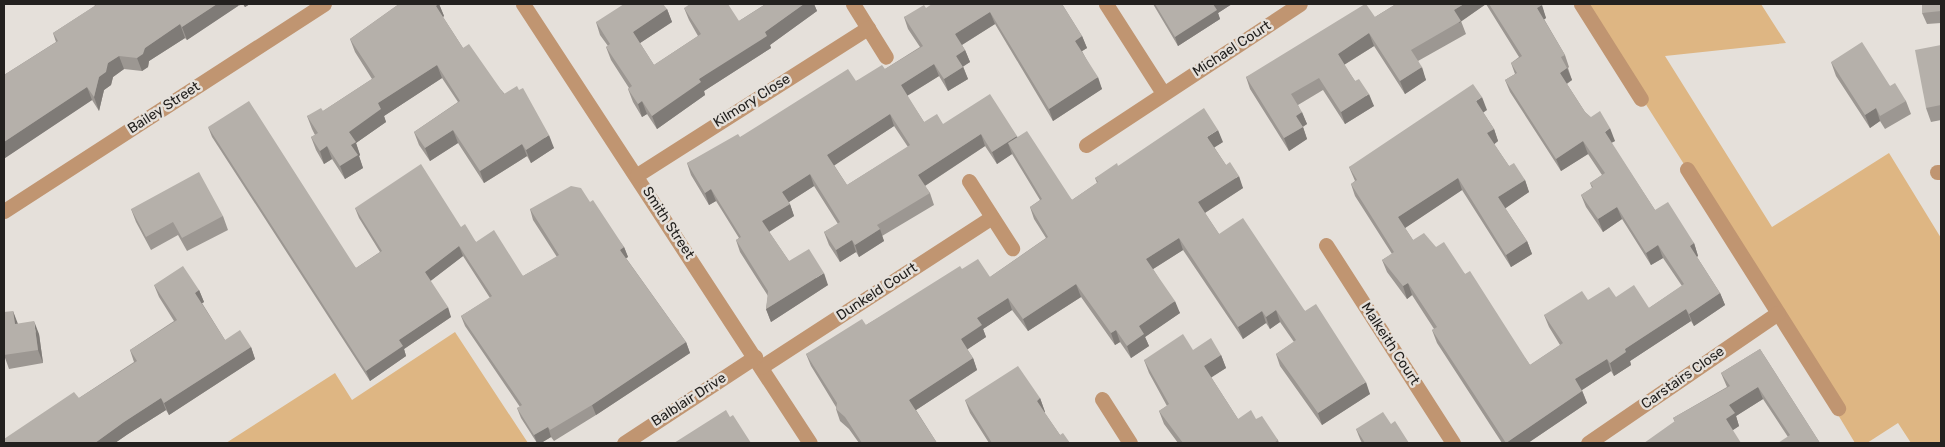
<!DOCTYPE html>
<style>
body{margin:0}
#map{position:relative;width:1945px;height:447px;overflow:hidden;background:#e5e0da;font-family:Rubik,sans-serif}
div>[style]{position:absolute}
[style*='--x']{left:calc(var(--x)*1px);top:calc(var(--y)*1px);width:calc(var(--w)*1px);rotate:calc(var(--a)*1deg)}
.green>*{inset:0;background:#deb683}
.minor>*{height:15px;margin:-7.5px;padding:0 7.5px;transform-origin:7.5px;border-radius:7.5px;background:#c09571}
.wall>*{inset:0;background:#9c9792}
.shaded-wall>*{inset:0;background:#7f7b77}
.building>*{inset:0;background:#b5b0aa}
span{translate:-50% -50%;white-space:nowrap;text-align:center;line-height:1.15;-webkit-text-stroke:5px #e5e0da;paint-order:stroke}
.street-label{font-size:14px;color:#23211f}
.frame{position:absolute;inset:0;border:5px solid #23211f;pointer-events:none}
</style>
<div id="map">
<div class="green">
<i style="clip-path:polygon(1582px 4px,1761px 4px,1786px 43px,1665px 56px,1772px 227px,1889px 153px,1941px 238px,1941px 443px,1911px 443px,1898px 423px,1867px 443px,1855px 443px,1738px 249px)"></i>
<i style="clip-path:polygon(455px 332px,528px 443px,226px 443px,335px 373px,352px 400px)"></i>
</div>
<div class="minor">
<i style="--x:523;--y:4;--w:524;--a:56.83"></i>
<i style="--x:853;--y:4;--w:62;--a:58.1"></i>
<i style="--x:1106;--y:4;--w:106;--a:57.4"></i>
<i style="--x:1581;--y:4;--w:112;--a:57.7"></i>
<i style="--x:1086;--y:145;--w:256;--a:-33.4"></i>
<i style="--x:1687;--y:169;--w:283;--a:57.7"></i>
<i style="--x:1937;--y:172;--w:4;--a:0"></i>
<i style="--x:637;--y:175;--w:274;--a:-32.5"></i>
<i style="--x:969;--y:181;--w:80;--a:57.3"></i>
<i style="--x:4;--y:211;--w:381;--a:-32.9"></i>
<i style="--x:1326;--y:245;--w:235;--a:57.3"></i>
<i style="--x:761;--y:367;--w:275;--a:-33"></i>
<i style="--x:1102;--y:399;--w:52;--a:57.5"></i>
<i style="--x:624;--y:443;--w:157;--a:-33.3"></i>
<i style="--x:1588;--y:443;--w:230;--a:-34.4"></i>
</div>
<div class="wall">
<i style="clip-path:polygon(94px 4px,250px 4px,245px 7px,243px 4px,238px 6px,187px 40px,185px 38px,149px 61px,148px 67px,142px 71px,124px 69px,113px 77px,111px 85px,104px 90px,99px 111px,92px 100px,5px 158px,4px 157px,4px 75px,56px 42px,53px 33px,95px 6px)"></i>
<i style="clip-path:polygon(399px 4px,439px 4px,444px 16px,443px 17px,463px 48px,554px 148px,531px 163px,527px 156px,484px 183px,458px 143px,430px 161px,419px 145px,414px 132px,458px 102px,442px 78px,384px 116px,386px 122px,356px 143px,360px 155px,359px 156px,363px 168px,345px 179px,332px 159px,324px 164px,316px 150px,311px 137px,315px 135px,312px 129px,307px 116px,323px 111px,372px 79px,355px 52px,350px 39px)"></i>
<i style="clip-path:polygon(763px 4px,814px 4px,817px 11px,770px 45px,771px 48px,704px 91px,705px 95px,657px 129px,647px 114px,642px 117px,633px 102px,628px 89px,629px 88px,611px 60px,606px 47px,608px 46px,600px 35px,596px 22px,667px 9px,672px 22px,640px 43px,654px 65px,698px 36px,689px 20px,684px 8px,739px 21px,764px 5px)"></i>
<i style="clip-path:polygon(evenodd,1062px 4px,1082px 36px,1087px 48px,1082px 51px,1102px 89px,1053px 121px,995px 24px,962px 45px,965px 50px,970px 62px,963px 66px,968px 79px,948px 91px,939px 76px,907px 96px,924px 122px,943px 124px,1017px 137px,1072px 200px,1097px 183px,1095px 178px,1118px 166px,1223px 142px,1214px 147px,1226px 165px,1243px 188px,1205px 213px,1219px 234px,1305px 311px,1370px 394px,1322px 425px,1280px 366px,1276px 354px,1294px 342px,1280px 322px,1270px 329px,1266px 323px,1243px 339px,1183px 250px,1153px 269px,1180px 313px,1145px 337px,1149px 346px,1131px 358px,1120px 342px,1115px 345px,1081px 297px,1028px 331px,1012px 310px,983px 329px,986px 337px,967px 349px,973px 358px,977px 370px,916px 410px,937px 443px,859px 443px,849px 429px,840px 421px,836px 409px,836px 407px,811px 366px,806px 354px,866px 325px,962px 269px,990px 277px,1046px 238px,1034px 219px,1030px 207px,1040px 200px,1012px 154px,997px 164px,985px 146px,925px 186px,930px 193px,934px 205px,882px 236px,884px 241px,859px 257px,856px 252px,840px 262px,829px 245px,824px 232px,838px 224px,814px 186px,789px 202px,794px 216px,769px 232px,789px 261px,828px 285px,771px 322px,766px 309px,768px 296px,740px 252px,736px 240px,739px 238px,716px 201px,709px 205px,691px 175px,687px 163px,856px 81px,885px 69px,920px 47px,908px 29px,904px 17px,926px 8px,1062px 4px,894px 126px,908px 147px,847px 185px,834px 165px,894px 126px)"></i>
<i style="clip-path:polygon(1153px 4px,1232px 4px,1218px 13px,1220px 19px,1178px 46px)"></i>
<i style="clip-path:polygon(1396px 4px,1541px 4px,1546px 18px,1544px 19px,1565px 55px,1569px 67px,1568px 68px,1572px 80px,1567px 84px,1585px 112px,1615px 141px,1611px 143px,1655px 210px,1694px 243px,1698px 256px,1697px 257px,1720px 293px,1725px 305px,1694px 326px,1691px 321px,1630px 361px,1631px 365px,1614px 376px,1611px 371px,1582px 390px,1587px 403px,1528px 443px,1502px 443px,1437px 343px,1432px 330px,1434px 329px,1412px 295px,1407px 299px,1387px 272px,1382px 260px,1392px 254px,1355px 196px,1351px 184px,1355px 181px,1349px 167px,1487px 110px,1483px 112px,1494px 129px,1498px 141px,1494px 144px,1509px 166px,1525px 180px,1529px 192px,1505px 208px,1527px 241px,1532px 254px,1511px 267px,1462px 190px,1405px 228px,1413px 240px,1436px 247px,1465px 274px,1530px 365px,1560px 345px,1549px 327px,1544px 315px,1588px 300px,1616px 297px,1649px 308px,1682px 286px,1663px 258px,1651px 265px,1622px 219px,1603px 232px,1586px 207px,1581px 195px,1592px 188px,1590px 183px,1602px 175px,1588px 154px,1561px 171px,1510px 92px,1505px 80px,1515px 74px,1511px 63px,1519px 57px,1486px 4px,1461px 21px,1466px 34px,1418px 61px,1426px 80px,1405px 94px,1374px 46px,1344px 65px,1355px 81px,1374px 106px,1345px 124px,1323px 90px,1298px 105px,1307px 124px,1303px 127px,1307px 139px,1289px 151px,1250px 89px,1246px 77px,1375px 17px)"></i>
<i style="clip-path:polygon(1941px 4px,1941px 23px,1927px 24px,1922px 13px)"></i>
<i style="clip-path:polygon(1941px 45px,1941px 120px,1931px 122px,1926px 108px)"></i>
<i style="clip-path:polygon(1831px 62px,1890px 86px,1906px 101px,1911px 114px,1885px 129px,1880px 121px,1870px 128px,1836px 76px)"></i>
<i style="clip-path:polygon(208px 127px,356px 268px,380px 252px,359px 218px,355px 208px,461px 227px,476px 242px,523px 276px,557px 257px,533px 220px,530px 209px,590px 202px,624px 247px,628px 257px,626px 258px,686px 342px,690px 353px,596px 415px,554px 441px,551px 437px,541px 443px,537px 443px,521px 418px,517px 408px,520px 407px,465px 326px,461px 316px,490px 298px,463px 256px,430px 281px,451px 317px,404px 349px,406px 356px,370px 381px,212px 137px)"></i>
<i style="clip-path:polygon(131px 209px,223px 216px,228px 230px,187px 251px,178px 235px,151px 250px,136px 222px)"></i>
<i style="clip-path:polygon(154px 285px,199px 290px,204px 302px,202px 303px,225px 340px,251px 347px,255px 359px,169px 415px,166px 410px,128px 434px,115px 443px,4px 443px,79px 398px,134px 362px,130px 350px,174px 321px,159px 297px)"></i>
<i style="clip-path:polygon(13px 311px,17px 324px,39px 334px,43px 363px,9px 369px,4px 355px)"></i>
<i style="clip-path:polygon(1760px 349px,1820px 443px,1788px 437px,1763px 399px,1736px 416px,1739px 426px,1733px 430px,1675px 422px,1673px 418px,1727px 387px,1721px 373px)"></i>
<i style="clip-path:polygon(1193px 350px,1221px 355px,1226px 368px,1211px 377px,1238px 419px,1256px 419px,1278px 440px,1279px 443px,1178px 443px,1164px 424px,1159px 411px,1167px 406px,1149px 373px,1144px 360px)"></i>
<i style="clip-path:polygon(1040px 398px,1045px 412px,1044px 412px,1060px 435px,1070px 443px,989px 443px,970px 413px,965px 400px)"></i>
<i style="clip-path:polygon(1391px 424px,1409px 443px,1362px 443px,1360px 439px,1356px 429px)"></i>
</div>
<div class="shaded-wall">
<i style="clip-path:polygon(217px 4px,238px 4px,238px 6px,187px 40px,182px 27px)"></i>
<i style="clip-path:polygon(243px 4px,250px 4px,245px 7px)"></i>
<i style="clip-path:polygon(438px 4px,439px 4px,444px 16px,440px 19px,436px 6px)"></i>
<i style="clip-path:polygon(804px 4px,814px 4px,817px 11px,770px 45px,771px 48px,704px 91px,705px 95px,657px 129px,652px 116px,699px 79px)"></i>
<i style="clip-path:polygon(1213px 4px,1232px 4px,1218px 13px,1220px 19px,1178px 46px,1175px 37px)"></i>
<i style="clip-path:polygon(1464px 4px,1486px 4px,1459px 23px,1454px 10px)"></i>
<i style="clip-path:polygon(1542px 5px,1546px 18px,1542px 21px,1537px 8px)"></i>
<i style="clip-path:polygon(667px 9px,672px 22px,637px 45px,633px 32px)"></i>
<i style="clip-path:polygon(990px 12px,995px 24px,960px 46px,955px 34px)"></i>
<i style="clip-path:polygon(180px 24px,185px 38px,149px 61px,148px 67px,142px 71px,137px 58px,145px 48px)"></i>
<i style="clip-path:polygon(1369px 33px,1374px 46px,1342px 66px,1338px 54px)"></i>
<i style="clip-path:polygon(1082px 36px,1087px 48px,1079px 53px,1075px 41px)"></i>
<i style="clip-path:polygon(965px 50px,970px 62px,961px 68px,956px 56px)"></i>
<i style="clip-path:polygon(119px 56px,124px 69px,113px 77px,111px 85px,104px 90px,99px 111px,94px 97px,99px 77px,108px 63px)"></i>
<i style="clip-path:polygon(934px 64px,939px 76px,905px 97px,901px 85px)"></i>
<i style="clip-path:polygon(437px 65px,442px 78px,384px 116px,386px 122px,356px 143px,360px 155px,359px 156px,363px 168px,345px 179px,340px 166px,351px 145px,349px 132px,378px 103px)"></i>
<i style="clip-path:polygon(963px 67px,968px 79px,948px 91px,944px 79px)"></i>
<i style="clip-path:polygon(1422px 67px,1426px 80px,1405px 94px,1400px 81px)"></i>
<i style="clip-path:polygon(1567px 68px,1572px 80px,1564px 85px,1560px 73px)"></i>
<i style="clip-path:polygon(1098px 77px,1102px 89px,1053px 121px,1049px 109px)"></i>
<i style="clip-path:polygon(87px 87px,92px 100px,5px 158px,4px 155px,4px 142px)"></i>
<i style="clip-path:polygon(1369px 94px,1374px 106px,1345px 124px,1341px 112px)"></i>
<i style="clip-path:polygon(1482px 97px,1487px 110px,1481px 114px,1476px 101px)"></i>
<i style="clip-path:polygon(642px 101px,647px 114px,642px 117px,638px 104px)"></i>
<i style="clip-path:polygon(1876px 108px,1880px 121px,1870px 128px,1865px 115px)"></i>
<i style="clip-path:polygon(1302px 112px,1307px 124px,1300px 128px,1296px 116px)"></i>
<i style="clip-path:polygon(890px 114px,894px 126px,832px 167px,827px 155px)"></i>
<i style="clip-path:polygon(1303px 127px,1307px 139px,1289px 151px,1284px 138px)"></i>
<i style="clip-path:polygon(1610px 128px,1615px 141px,1609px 144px,1605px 132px)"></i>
<i style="clip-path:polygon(1494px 129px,1498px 141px,1492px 146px,1487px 133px)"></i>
<i style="clip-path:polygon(453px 130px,458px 143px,430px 161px,425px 148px)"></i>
<i style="clip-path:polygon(1218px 130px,1223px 142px,1212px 149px,1207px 137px)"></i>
<i style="clip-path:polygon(981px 134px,985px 146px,923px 187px,918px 175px)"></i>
<i style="clip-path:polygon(549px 135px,554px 148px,531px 163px,526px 150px)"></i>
<i style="clip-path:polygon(1017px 136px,1021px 148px,1008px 143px,1012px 154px,997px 164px,992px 152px)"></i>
<i style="clip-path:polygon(1583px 141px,1588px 154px,1561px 171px,1556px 159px)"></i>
<i style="clip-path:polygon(522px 144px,527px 156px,484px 183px,480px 171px)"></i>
<i style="clip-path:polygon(327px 146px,332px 159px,324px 164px,320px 151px)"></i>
<i style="clip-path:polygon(810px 174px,814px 186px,786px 204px,782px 192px)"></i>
<i style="clip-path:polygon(1239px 176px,1243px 188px,1203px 214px,1198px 202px)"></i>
<i style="clip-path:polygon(1458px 178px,1462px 190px,1402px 230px,1398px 217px)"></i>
<i style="clip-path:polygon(1525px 180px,1529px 192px,1503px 210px,1498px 197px)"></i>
<i style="clip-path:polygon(711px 189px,716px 201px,709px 205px,705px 193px)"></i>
<i style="clip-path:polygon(790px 204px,794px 216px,767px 233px,762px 221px)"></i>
<i style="clip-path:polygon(1617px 207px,1622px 219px,1603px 232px,1598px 219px)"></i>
<i style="clip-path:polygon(880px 229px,884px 241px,859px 257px,855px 245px)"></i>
<i style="clip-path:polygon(1179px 238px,1183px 250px,1150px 271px,1146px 259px)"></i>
<i style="clip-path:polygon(852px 240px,856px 252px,840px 262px,836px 250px)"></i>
<i style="clip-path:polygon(1527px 241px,1532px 254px,1511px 267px,1506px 255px)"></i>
<i style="clip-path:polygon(1694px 243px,1698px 256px,1694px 258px,1690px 246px)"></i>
<i style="clip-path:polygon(1658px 245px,1663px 258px,1651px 265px,1646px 253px)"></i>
<i style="clip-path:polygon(459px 246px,463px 256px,428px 283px,425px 272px)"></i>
<i style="clip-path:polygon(624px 247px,628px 257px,623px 260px,620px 250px)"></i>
<i style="clip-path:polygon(824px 273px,828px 285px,771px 322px,766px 309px)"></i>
<i style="clip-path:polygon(1408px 283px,1412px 295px,1407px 299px,1403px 286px)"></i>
<i style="clip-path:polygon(1076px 284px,1081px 297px,1028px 331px,1023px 319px)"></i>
<i style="clip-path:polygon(199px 290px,204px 302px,199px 305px,195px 293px)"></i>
<i style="clip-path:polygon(1720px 293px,1725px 305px,1694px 326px,1689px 314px)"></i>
<i style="clip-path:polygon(1008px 298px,1012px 310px,983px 329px,986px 337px,965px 351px,961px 339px,977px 318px)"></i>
<i style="clip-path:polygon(1175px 301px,1180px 313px,1145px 337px,1149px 346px,1131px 358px,1127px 346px,1139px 326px)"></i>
<i style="clip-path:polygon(448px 307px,451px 317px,404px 349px,406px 356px,370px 381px,366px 371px,399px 340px)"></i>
<i style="clip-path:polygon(1686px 309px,1691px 321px,1630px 361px,1631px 365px,1614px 376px,1610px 363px,1625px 349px)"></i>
<i style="clip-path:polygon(1276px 310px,1280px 322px,1270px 329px,1266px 317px)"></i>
<i style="clip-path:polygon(13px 311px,18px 324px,15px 324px)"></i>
<i style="clip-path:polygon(1262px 311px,1266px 323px,1243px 339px,1238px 327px)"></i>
<i style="clip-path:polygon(34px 321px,39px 334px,43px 363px,38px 350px)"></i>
<i style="clip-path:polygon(1116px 330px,1120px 342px,1115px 345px,1111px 333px)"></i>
<i style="clip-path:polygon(686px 342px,690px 353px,596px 415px,592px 405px)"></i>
<i style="clip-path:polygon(251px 347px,255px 359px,169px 415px,164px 403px)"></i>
<i style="clip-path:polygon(1221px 355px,1226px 368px,1209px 379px,1204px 366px)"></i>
<i style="clip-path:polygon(973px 358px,977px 370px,913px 412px,909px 400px)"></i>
<i style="clip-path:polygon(1607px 359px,1611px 371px,1579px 392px,1575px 379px)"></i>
<i style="clip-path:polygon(1366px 382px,1370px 394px,1322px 425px,1318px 413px)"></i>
<i style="clip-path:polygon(1758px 387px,1763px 399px,1736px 416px,1739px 426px,1730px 432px,1726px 419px,1729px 405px)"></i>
<i style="clip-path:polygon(1582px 391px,1587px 403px,1528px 443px,1506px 443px)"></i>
<i style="clip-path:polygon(161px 398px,166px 410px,128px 434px,115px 443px,95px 443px,124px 422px)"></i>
<i style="clip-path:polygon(1040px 398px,1045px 412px,1042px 414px,1037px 401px)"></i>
<i style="clip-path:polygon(548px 427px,551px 437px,541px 443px,537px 443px,534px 435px)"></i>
</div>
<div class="building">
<i style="clip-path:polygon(95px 4px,217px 4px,182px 27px,180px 24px,145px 48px,143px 54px,137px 58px,119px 56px,108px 63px,106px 72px,99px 77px,94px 97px,87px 87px,4px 142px,4px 75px,58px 41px,53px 33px,96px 5px)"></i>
<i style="clip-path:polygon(399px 4px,438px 4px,436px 6px,463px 48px,469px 44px,504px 94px,517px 86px,519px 90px,523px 88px,549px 135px,526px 150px,522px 144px,480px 171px,453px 130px,425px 148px,414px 132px,460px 101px,437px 65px,378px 103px,381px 109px,349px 132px,356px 142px,351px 145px,358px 155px,340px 166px,327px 146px,320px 151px,311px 137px,318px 133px,307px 116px,321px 108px,323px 111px,375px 77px,350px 39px)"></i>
<i style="clip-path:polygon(624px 4px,663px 4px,667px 9px,633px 32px,654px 65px,701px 34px,684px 8px,690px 4px,728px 4px,739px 21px,766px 4px,804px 4px,765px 32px,767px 36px,699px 79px,701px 82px,652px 116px,642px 101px,638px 104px,628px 89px,632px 86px,606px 47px,610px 44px,596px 22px)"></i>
<i style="clip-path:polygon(evenodd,932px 4px,1062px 4px,1082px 36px,1075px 41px,1098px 77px,1049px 109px,990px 12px,955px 34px,965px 50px,956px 56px,963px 67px,944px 79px,934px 64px,901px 85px,924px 122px,937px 114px,943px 124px,990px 94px,1017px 136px,992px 152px,981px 134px,918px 175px,930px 193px,877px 225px,880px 229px,855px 245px,852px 240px,836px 250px,824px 232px,840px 222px,810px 174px,782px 192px,790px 204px,762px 221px,789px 261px,809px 249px,824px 273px,766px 309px,768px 291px,736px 240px,741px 237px,711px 189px,705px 193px,687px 163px,738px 134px,740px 137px,848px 69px,856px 81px,882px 65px,885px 69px,923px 46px,904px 17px,924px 5px,926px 8px,932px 4px,890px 114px,910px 145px,847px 185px,827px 155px,890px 114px)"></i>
<i style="clip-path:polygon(1155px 4px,1213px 4px,1217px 10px,1175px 37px)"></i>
<i style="clip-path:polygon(1365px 4px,1366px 4px,1375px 17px,1396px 4px,1464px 4px,1454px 10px,1461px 21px,1411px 50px,1422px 67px,1400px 81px,1369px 33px,1338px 54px,1355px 81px,1359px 79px,1369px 94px,1341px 112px,1319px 78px,1291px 94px,1302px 112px,1296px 116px,1303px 127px,1284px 138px,1246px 77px)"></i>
<i style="clip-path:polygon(1489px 4px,1541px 4px,1542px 5px,1537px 8px,1565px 55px,1561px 57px,1567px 68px,1560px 73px,1585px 112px,1591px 117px,1600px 111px,1610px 128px,1605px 132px,1655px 210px,1668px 202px,1694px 243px,1690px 246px,1720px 293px,1689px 314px,1686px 309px,1625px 349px,1626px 352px,1610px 363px,1607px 359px,1575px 379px,1582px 391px,1506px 443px,1432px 330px,1437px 327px,1408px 283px,1403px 286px,1382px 260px,1394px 252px,1351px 184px,1357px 180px,1349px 167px,1473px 84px,1482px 97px,1476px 101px,1494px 129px,1487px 133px,1509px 166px,1514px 163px,1525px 180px,1498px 197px,1527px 241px,1506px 255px,1458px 178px,1398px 217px,1413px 240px,1424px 233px,1436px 247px,1444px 242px,1465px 274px,1470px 271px,1530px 365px,1563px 343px,1544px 315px,1582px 291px,1588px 300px,1609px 287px,1616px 297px,1634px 285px,1649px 308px,1684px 284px,1658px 245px,1646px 253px,1617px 207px,1598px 219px,1581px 195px,1593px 187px,1590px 183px,1605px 173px,1583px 141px,1556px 159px,1505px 80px,1517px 73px,1511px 63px,1522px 56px)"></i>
<i style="clip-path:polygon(1922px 4px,1941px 4px,1941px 11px,1922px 13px)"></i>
<i style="clip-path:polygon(1862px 42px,1890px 86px,1895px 83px,1906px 101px,1880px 116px,1876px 108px,1865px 115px,1831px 62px)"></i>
<i style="clip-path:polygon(1941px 45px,1941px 105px,1926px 108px,1915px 50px)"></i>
<i style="clip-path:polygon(249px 101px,356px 268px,382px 251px,355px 208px,421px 164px,461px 227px,465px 224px,476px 242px,494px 230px,523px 276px,559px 255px,530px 209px,571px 186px,581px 188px,590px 202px,593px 200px,624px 247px,620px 250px,686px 342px,592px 405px,550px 430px,548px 427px,534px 435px,517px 408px,522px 405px,461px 316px,492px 296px,459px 246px,425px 272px,448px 307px,399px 340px,403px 346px,366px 371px,208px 127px)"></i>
<i style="clip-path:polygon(1204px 108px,1218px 130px,1207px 137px,1226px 165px,1230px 162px,1239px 176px,1198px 202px,1219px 234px,1243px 218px,1305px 311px,1316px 304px,1366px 382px,1318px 413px,1276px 354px,1296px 340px,1276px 310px,1266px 317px,1262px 311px,1238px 327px,1179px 238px,1146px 259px,1175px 301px,1139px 326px,1144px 334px,1127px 346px,1116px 330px,1111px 333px,1076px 284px,1023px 319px,1008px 298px,977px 318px,982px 325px,961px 339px,973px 358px,909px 400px,937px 443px,862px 443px,845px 417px,836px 409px,837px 403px,806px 354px,862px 319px,866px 325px,960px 266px,962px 269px,978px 259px,990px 277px,1048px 237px,1030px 207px,1042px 199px,1008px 143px,1027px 131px,1072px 200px,1098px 182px,1095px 178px,1117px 163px,1118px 166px)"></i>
<i style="clip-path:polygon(199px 172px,223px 216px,182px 238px,173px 222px,146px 237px,131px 209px)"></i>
<i style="clip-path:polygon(183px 266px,199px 290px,195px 293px,225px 340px,240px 330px,251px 347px,164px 403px,161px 398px,124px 422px,95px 443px,4px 443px,4px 439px,74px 392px,79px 398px,137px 361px,130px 350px,177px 320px,154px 285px)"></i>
<i style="clip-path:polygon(13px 311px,15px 324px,34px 321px,38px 350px,4px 355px,4px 312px)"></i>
<i style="clip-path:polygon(1183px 334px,1193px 350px,1211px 338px,1221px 355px,1204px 366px,1238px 419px,1251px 410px,1256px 419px,1262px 416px,1278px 440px,1274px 443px,1183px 443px,1159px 411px,1169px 404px,1144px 360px)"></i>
<i style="clip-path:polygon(1760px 349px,1820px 443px,1778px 443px,1790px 435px,1758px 387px,1729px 405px,1735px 413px,1726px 419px,1741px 443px,1644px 443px,1675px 421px,1673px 418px,1730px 386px,1721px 373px)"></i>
<i style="clip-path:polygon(1018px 366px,1040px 398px,1037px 401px,1060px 435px,1063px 433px,1070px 443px,992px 443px,965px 400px)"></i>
<i style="clip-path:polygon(726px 410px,730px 417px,733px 415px,751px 443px,674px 443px)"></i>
<i style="clip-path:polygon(1383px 412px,1391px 424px,1395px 421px,1409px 443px,1365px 443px,1356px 429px)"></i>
</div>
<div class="street-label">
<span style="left:1232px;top:49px;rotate:-33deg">Michael Court</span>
<span style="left:752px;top:101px;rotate:-32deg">Kilmory Close</span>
<span style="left:164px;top:108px;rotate:-33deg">Bailey Street</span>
<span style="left:668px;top:223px;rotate:57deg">Smith Street</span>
<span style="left:877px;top:292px;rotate:-33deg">Dunkeld Court</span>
<span style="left:1390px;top:344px;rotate:57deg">Malkeith Court</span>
<span style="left:1683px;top:378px;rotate:-35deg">Carstairs Close</span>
<span style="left:689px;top:400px;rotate:-33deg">Balblair Drive</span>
</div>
<div class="frame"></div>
</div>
